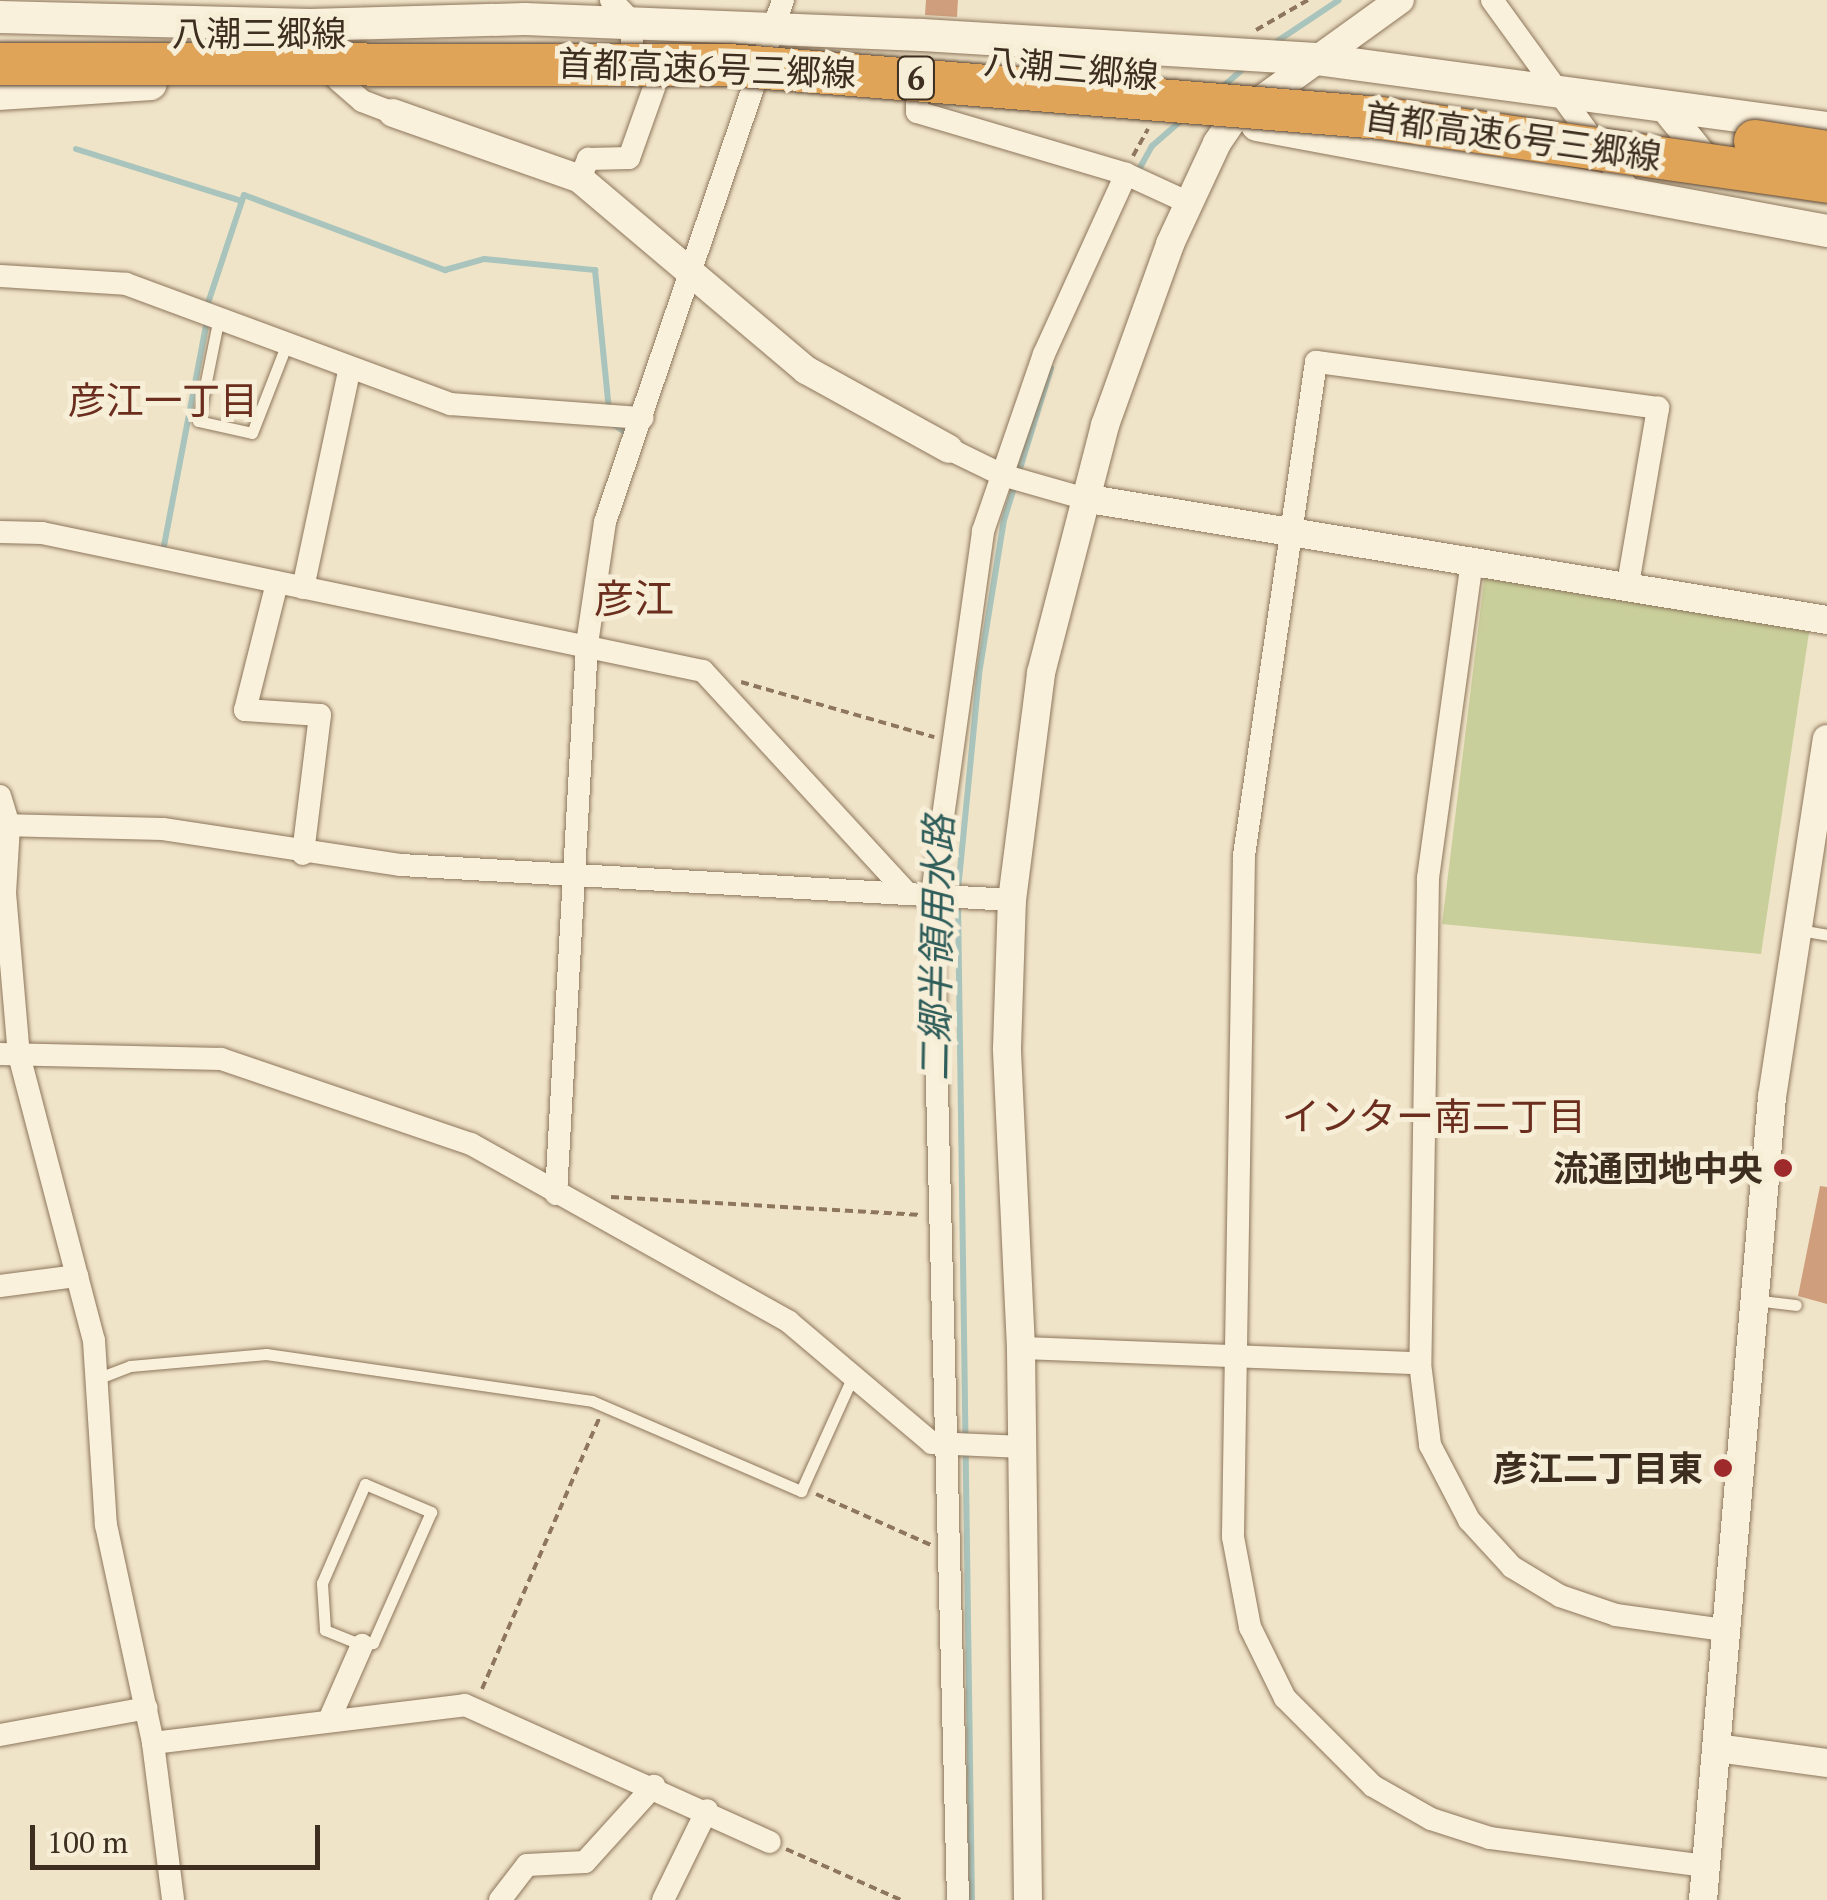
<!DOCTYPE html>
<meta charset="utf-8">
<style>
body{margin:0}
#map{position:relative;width:1827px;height:1900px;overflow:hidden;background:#f0e4c8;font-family:"PT Serif","Noto Sans JP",serif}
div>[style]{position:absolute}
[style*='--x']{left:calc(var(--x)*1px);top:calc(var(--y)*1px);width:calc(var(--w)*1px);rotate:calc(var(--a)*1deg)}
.green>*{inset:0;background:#c9cf9b}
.stream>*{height:6px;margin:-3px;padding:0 3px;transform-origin:3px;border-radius:3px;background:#a9c4bc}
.building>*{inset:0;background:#cf9f7d}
.path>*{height:4px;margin-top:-2px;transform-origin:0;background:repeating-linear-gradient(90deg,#8d765c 0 8px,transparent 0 13px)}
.roads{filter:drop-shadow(0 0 2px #8d765c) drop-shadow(0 0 2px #8d765c)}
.service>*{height:11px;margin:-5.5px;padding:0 5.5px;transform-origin:5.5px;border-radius:5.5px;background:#faf1dc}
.minor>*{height:22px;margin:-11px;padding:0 11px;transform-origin:11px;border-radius:11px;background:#faf1dc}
.tertiary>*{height:28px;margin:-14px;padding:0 14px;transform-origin:14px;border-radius:14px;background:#faf1dc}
.secondary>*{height:32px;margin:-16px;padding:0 16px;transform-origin:16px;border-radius:16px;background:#faf1dc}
.bridges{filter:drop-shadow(0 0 2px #5b4430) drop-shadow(0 0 2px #5b4430)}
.motorway-bridge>*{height:42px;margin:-21px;padding:0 21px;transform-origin:21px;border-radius:21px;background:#e0a458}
.dots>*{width:28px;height:28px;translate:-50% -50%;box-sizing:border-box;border:5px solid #f7eed8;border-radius:50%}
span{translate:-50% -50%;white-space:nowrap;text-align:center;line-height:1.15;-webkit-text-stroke:10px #f7eed8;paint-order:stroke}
.shield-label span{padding:2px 8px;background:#f7eed8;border:2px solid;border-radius:8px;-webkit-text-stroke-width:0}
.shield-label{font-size:32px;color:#3d2e20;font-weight:700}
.street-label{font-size:35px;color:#3d2e20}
.poi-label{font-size:35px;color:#3d2e20;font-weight:700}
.right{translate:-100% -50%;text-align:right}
.neighbourhood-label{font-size:38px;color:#6b2e1e}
.water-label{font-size:38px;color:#2f5d5a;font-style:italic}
.quarter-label{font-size:40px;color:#6b2e1e}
.scale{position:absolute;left:30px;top:1825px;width:290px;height:45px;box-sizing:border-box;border:5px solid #3d2e20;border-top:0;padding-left:12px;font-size:30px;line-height:35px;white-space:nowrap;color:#3d2e20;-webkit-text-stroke:8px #f7eed8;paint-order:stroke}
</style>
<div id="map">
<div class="green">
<i style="clip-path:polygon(1485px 573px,1810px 626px,1761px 954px,1442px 924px)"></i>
</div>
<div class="stream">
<i style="--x:1273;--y:44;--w:79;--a:-33.7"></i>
<i style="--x:1220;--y:89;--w:32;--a:-41"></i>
<i style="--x:76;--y:149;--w:174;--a:17.4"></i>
<i style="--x:1137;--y:173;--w:31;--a:-61"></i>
<i style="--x:1152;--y:146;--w:41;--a:-41.1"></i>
<i style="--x:206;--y:309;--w:120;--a:-71.6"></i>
<i style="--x:244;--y:195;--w:215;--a:20.5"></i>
<i style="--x:445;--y:270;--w:41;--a:-15.8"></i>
<i style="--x:484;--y:259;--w:112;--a:5.7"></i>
<i style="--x:595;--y:270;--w:141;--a:84.3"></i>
<i style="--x:610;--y:422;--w:22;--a:34"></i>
<i style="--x:163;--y:551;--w:234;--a:-79.2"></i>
<i style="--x:958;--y:890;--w:217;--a:-84.4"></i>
<i style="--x:979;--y:674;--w:156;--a:-80.8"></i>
<i style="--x:1004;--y:520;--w:159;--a:-72.8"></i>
<i style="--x:958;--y:902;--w:998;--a:89.2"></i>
</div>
<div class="building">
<i style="clip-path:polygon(926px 0,958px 0,957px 17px,925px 15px)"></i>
<i style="clip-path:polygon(1820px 1186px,1827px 1187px,1827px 1304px,1798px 1296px)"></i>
</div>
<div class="path">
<i style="--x:1256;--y:30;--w:60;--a:-30"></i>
<i style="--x:1133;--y:156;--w:31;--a:-61"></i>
<i style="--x:741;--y:682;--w:201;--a:15.9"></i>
<i style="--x:611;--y:1197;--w:311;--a:3.3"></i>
<i style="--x:816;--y:1494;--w:126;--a:23.9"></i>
<i style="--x:482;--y:1689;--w:295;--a:-66.6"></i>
<i style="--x:786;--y:1849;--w:126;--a:23.9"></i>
</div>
<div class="roads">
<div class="service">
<i style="--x:219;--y:317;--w:106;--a:101.4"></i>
<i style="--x:198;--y:421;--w:55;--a:12.5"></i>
<i style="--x:252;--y:433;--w:93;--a:-68.7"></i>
<i style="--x:1800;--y:930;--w:27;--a:10"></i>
<i style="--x:1754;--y:1300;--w:42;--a:6.8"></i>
<i style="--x:99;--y:1378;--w:33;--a:-21"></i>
<i style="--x:130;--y:1366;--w:137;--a:-5"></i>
<i style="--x:266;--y:1354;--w:329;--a:8.2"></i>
<i style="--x:592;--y:1401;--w:228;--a:23.3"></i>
<i style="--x:801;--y:1491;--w:126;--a:-65.7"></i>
<i style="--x:365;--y:1484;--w:72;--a:23"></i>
<i style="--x:431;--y:1512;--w:143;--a:113.9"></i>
<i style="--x:373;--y:1643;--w:11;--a:170"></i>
<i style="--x:362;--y:1645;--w:40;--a:-158"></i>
<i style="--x:325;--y:1630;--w:47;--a:-93.7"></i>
<i style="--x:322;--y:1583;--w:108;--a:-66.5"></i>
</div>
<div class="minor">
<i style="--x:611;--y:0;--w:30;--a:46"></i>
<i style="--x:632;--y:22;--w:50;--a:90"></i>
<i style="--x:1492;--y:0;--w:241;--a:54.1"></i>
<i style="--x:338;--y:80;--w:32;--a:41"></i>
<i style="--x:362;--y:101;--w:33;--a:21"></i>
<i style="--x:917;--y:96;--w:16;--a:90"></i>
<i style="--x:917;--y:112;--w:218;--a:16.5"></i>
<i style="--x:1126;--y:174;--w:67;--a:24.7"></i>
<i style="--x:580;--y:179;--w:22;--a:-68"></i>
<i style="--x:588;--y:159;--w:41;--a:-1.4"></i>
<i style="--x:629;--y:158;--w:77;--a:-70.4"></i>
<i style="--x:0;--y:276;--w:126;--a:3.6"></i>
<i style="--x:126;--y:284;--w:346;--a:20.3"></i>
<i style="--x:451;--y:404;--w:192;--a:4.2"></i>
<i style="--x:949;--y:449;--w:59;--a:26.1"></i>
<i style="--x:1002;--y:475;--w:84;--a:15.9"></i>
<i style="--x:0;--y:532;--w:42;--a:1.4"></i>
<i style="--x:42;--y:533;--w:675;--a:11.79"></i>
<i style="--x:703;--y:671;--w:301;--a:47.4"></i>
<i style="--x:1472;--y:561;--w:320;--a:97.9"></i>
<i style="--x:1428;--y:878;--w:485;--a:90.9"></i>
<i style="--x:1420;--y:1363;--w:83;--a:83"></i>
<i style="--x:1430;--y:1445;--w:85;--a:62.5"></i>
<i style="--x:1469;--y:1520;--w:64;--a:47.5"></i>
<i style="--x:1512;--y:1567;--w:56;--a:31.1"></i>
<i style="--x:1560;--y:1596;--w:59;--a:18.7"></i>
<i style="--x:1616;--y:1615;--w:109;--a:7.9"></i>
<i style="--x:277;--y:583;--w:131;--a:104.1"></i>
<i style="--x:245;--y:710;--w:75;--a:3.8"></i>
<i style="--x:320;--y:715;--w:140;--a:97"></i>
<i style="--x:1628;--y:584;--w:179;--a:-80.3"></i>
<i style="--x:1658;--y:408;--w:345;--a:-172.3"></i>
<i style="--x:1316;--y:362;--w:499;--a:98.3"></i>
<i style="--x:1244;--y:856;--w:681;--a:90.93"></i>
<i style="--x:1233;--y:1537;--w:92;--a:79.3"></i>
<i style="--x:1250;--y:1627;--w:79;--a:63.8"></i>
<i style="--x:1285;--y:1698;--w:124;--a:45"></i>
<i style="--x:1373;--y:1786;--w:67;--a:29.6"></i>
<i style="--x:1431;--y:1819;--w:62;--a:17.9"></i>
<i style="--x:1490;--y:1838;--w:218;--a:7.4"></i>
<i style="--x:303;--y:588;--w:222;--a:-78"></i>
<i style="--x:0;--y:796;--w:31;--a:73"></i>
<i style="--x:9;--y:826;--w:67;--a:93.4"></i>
<i style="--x:5;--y:893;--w:163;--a:85.1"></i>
<i style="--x:19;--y:1055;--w:296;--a:75.3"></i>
<i style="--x:94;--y:1341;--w:184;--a:86.3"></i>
<i style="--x:106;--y:1525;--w:223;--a:77.8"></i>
<i style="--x:153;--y:1743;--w:158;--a:82.7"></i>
<i style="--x:0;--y:825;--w:163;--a:1.4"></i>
<i style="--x:163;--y:829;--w:241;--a:8.6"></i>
<i style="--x:401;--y:865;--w:612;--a:3.28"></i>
<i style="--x:0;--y:1054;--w:221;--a:1.3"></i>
<i style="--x:221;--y:1059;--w:264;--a:18.8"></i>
<i style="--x:471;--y:1144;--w:364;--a:29.2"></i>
<i style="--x:789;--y:1322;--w:187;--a:40.2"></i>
<i style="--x:932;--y:1443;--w:91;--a:2.5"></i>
<i style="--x:556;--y:1194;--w:551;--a:-86.77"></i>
<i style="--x:587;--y:644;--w:123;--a:-81.6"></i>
<i style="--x:605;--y:522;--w:552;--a:-71.17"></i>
<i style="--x:0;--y:1286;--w:78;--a:-7.4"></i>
<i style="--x:1021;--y:1348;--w:399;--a:2.2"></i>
<i style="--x:330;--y:1718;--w:80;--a:-66.3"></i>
<i style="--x:0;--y:1735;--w:149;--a:-10.4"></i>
<i style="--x:153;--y:1743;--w:314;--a:-6.9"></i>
<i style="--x:465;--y:1705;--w:334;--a:24.2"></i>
<i style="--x:500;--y:1900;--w:44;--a:-52.4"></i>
<i style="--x:527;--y:1865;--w:58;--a:-3"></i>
<i style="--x:585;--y:1862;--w:103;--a:-47.8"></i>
<i style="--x:663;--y:1900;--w:100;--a:-63.9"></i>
<i style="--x:958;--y:1900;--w:1005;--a:-91.48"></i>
<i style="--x:932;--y:895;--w:368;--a:-82"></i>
<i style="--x:983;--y:531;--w:187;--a:-71"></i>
<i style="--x:1044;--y:354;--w:198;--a:-65.5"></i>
</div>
<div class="tertiary">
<i style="--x:1663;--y:106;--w:78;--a:51.2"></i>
<i style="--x:393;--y:113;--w:198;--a:19.4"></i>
<i style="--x:580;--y:179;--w:296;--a:40.2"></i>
<i style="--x:806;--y:370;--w:163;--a:28.9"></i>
<i style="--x:1083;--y:498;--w:754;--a:9.31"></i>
<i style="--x:1717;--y:1748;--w:111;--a:7.8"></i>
<i style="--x:1028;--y:1900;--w:552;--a:-90.73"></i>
<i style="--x:1021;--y:1348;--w:300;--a:-92.7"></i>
<i style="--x:1007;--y:1048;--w:148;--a:-88.1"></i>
<i style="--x:1012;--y:900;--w:229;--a:-82.7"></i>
<i style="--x:1041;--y:673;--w:256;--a:-75.5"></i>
<i style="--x:1105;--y:425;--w:192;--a:-70.2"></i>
<i style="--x:1170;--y:244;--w:111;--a:-65"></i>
<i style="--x:1217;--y:143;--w:27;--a:-56"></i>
<i style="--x:1232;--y:121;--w:207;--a:-35.8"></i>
<i style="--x:1703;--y:1900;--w:806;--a:-85.09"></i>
<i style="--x:1772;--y:1097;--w:362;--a:-81.3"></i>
</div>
<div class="secondary">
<i style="--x:0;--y:17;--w:310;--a:1.5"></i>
<i style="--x:310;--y:25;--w:215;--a:-1.6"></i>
<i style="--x:525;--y:19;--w:397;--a:2.3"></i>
<i style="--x:922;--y:35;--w:395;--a:3.5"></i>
<i style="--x:1316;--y:59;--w:516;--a:7.69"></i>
<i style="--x:0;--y:94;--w:151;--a:-3.8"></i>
<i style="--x:1257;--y:125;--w:580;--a:10.53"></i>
</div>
</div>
<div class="bridges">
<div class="motorway-bridge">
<i style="--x:0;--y:64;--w:729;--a:0.08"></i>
<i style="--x:729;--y:65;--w:653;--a:4.65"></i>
<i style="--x:1380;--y:118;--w:452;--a:8.1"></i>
<i style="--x:1755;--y:141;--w:73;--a:8.7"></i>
</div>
</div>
<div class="dots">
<i style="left:1783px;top:1168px;background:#9e2a2b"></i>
<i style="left:1723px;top:1468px;background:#9e2a2b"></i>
</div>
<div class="shield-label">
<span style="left:916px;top:78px">6</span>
</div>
<div class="street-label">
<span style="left:259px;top:33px">八潮三郷線</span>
<span style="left:707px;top:68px;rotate:2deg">首都高速6号三郷線</span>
<span style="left:1071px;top:68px;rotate:5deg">八潮三郷線</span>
<span style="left:1513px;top:136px;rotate:8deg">首都高速6号三郷線</span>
</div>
<div class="poi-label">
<span class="right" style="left:1763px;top:1168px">流通団地中央</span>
<span class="right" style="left:1703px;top:1468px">彦江二丁目東</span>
</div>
<div class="neighbourhood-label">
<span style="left:163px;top:401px">彦江一丁目</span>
<span style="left:1434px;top:1117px">インター南二丁目</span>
</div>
<div class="water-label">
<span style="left:937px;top:948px;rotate:-89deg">二郷半領用水路</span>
</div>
<div class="quarter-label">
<span style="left:634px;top:598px">彦江</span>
</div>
<div class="scale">100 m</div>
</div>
